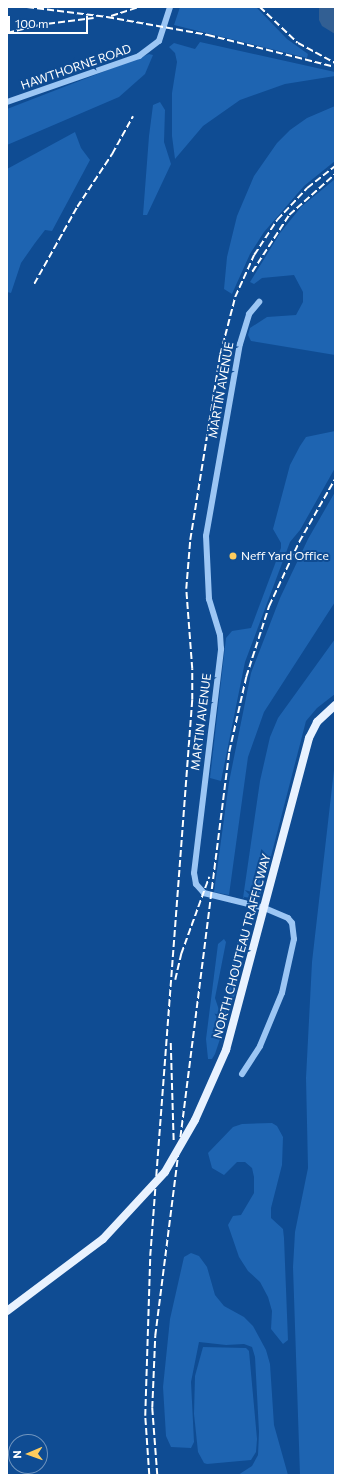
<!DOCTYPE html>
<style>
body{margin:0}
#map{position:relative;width:342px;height:1482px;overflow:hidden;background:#0f4c93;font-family:Commissioner,sans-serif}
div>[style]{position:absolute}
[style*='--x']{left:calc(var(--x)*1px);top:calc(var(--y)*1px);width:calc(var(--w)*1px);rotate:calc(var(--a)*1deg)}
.green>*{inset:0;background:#1e64b1}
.water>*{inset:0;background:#325f93}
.minor>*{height:6px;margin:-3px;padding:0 3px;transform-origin:3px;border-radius:3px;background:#9cc6f4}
.major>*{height:8px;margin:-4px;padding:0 4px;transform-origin:4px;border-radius:4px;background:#e8f2ff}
.rail>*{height:1.5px;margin-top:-0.75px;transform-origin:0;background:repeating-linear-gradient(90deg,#fff 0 7px,transparent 0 10px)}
.major-bridge>*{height:8px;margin:-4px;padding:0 4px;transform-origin:4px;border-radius:4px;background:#e8f2ff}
.dots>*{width:11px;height:11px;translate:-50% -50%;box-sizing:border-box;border:2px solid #0f4c93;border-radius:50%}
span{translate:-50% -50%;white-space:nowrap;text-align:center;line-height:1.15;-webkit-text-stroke:4px #0f4c93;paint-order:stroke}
.street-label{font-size:12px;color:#fff}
.poi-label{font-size:12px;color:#fff}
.left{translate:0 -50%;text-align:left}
.frame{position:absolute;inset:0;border:8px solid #fff;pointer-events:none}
.north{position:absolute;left:8px;top:1434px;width:40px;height:40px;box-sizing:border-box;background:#0f4c93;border:1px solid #6f94be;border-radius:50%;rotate:268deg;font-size:11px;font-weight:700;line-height:16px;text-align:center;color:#fff}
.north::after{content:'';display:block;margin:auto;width:14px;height:18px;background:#ffcc5e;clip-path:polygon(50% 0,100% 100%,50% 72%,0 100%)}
.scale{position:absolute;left:8px;top:16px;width:80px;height:18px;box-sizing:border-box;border:2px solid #fff;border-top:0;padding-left:5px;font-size:12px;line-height:14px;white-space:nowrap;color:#fff;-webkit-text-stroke:3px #0f4c93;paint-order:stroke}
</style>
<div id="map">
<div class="green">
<i style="clip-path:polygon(180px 7px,256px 7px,287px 39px,308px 54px,307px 58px,174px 25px)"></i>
<i style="clip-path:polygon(200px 42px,335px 72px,335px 76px,285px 84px,240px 100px,203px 126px,175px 159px,172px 136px,172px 93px,177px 62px,175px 53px,169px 47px,174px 43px,195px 49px)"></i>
<i style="clip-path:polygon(149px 54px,153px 55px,145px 74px,119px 97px,7px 145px,7px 109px)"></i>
<i style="clip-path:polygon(160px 102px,165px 110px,164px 142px,171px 164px,147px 215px,143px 215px,149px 136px,153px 105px)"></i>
<i style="clip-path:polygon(335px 106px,335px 161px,304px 186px,264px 232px,250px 254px,232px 294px,224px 289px,227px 257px,237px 216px,254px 176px,277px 143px,290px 130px,307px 118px)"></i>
<i style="clip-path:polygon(75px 132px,81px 148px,90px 160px,52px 231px,45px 230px,35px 243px,21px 263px,11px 293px,7px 292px,7px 169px)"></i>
<i style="clip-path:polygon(335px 179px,335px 355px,251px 341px,248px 335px,250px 328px,267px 317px,296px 315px,303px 302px,303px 292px,294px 275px,262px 278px,254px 284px,250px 282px,280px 233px,301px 207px)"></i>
<i style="clip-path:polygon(335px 431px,335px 468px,300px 530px,290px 542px,245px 662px,221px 781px,210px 778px,226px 638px,232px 631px,251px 628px,281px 548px,281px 543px,273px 529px,290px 465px,300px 446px,306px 437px)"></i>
<i style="clip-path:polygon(335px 492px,335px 602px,264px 712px,248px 757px,229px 895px,214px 892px,229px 782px,251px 673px,280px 598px,308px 539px)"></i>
<i style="clip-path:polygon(335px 639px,335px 694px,317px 708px,306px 721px,262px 891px,259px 896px,243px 898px,260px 781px,270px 737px,278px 718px)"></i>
<i style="clip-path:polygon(335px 761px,335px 1475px,300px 1475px,293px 1267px,295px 1232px,308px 1168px,306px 1078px,312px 962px)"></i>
<i style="clip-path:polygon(241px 932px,245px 937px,236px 991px,215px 1054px,212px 1059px,208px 1059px,206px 1039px,218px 944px,224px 939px,226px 942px,215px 998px,219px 1010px,223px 1008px,226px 999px,233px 955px)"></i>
<i style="clip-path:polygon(272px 1123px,277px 1126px,283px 1137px,282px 1165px,271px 1208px,271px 1218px,283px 1229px,284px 1238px,288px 1340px,283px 1344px,271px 1329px,272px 1311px,268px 1297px,260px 1282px,248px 1271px,239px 1257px,228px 1225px,233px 1216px,241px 1215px,254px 1193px,254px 1177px,252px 1168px,245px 1162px,237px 1162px,224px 1175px,212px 1168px,208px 1153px,233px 1127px,242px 1124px)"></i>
<i style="clip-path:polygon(191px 1253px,199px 1256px,207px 1267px,215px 1295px,224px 1306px,244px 1317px,253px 1326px,266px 1350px,270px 1364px,274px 1425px,288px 1475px,238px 1475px,252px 1466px,258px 1455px,259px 1432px,255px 1357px,252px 1347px,244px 1344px,226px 1345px,199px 1342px,191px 1382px,194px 1442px,191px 1448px,171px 1447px,166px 1436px,163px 1387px,170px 1319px,184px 1257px)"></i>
<i style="clip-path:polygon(203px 1347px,246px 1348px,249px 1351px,257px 1439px,256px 1452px,251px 1460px,207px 1464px,204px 1463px,198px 1452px,194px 1414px,195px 1376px)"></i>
</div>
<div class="water">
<i style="clip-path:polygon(319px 7px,335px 7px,335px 34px,322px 26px,319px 20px)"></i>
</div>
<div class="minor">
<i style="--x:7;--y:102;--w:140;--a:-19.2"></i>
<i style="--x:139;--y:56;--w:25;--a:-37"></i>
<i style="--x:159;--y:41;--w:36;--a:-72"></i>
<i style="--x:242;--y:1074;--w:33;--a:-57"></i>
<i style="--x:260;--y:1046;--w:57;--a:-67.5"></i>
<i style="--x:282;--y:993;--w:55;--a:-77.5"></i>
<i style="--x:294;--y:939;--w:16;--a:-97"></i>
<i style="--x:292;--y:923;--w:6;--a:-129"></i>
<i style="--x:288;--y:918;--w:25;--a:-157"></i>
<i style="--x:265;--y:908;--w:63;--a:-166.2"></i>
<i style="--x:204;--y:893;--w:12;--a:-132"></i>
<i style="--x:196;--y:884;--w:11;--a:-100"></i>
<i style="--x:194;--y:873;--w:226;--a:-83.1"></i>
<i style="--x:221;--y:649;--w:14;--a:-94"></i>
<i style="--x:220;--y:635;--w:38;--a:-107"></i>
<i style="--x:209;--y:599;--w:63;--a:-92.7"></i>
<i style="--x:206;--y:536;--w:195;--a:-80"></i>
<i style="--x:240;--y:344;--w:31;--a:-73"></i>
<i style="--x:249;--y:314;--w:16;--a:-50"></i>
</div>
<div class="major">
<i style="--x:226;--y:1050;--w:323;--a:-75.1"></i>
<i style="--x:309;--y:738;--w:18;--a:-63"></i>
<i style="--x:317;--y:722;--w:25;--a:-43"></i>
</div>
<div class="rail">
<i style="--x:27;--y:7;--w:81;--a:7.1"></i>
<i style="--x:107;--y:17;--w:103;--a:10.1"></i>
<i style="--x:208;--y:35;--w:131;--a:14.1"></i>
<i style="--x:260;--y:7;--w:52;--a:43.5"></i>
<i style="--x:298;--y:43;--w:42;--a:28.4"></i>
<i style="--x:111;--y:16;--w:28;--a:-18"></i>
<i style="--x:7;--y:33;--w:32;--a:-14"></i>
<i style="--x:38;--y:25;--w:56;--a:-7.1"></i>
<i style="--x:252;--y:272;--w:68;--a:-57"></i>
<i style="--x:289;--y:215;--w:62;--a:-41.7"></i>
<i style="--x:34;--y:284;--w:88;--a:-60.8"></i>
<i style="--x:77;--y:207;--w:64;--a:-56.6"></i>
<i style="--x:112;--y:154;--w:43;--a:-61.1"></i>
<i style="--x:175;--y:980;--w:27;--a:-77"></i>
<i style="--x:181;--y:954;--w:82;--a:-70"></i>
<i style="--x:171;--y:1043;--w:100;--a:88.3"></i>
<i style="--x:149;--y:1475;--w:59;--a:-93.9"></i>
<i style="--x:145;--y:1416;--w:160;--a:-88.2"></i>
<i style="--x:150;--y:1256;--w:558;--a:-85.68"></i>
<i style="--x:192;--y:700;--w:31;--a:-90"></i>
<i style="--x:192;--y:669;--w:80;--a:-94.3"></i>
<i style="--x:186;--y:589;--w:49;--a:-85.3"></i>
<i style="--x:190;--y:540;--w:187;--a:-80.8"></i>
<i style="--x:220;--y:355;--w:60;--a:-75.5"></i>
<i style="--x:235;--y:297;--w:46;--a:-65.7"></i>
<i style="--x:254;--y:255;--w:42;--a:-56.7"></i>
<i style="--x:277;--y:220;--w:44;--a:-46.8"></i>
<i style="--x:307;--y:188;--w:36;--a:-38"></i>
<i style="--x:157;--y:1475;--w:67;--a:-94.3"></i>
<i style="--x:152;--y:1408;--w:72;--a:-87.6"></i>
<i style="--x:155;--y:1336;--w:589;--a:-82.78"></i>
<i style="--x:229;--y:752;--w:77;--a:-77.2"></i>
<i style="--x:246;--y:677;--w:75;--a:-72.1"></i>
<i style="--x:269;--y:606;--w:71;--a:-64.9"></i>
<i style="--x:299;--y:542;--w:73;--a:-60.3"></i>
</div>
<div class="major-bridge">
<i style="--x:7;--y:1311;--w:120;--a:-36.9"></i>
<i style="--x:103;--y:1239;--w:91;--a:-47.2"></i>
<i style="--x:165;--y:1172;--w:60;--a:-60"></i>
<i style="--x:195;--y:1120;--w:77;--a:-66.1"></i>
</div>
<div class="dots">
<i style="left:233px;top:556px;background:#ffcc5e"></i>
</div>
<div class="street-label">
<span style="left:76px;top:67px;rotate:-19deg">HAWTHORNE ROAD</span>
<span style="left:221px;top:390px;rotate:-80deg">MARTIN AVENUE</span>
<span style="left:201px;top:722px;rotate:-83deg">MARTIN AVENUE</span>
<span style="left:242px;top:946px;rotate:-75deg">NORTH CHOUTEAU TRAFFICWAY</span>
</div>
<div class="poi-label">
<span class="left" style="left:241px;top:556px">Neff Yard Office</span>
</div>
<div class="frame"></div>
<div class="north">N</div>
<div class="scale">100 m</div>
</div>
